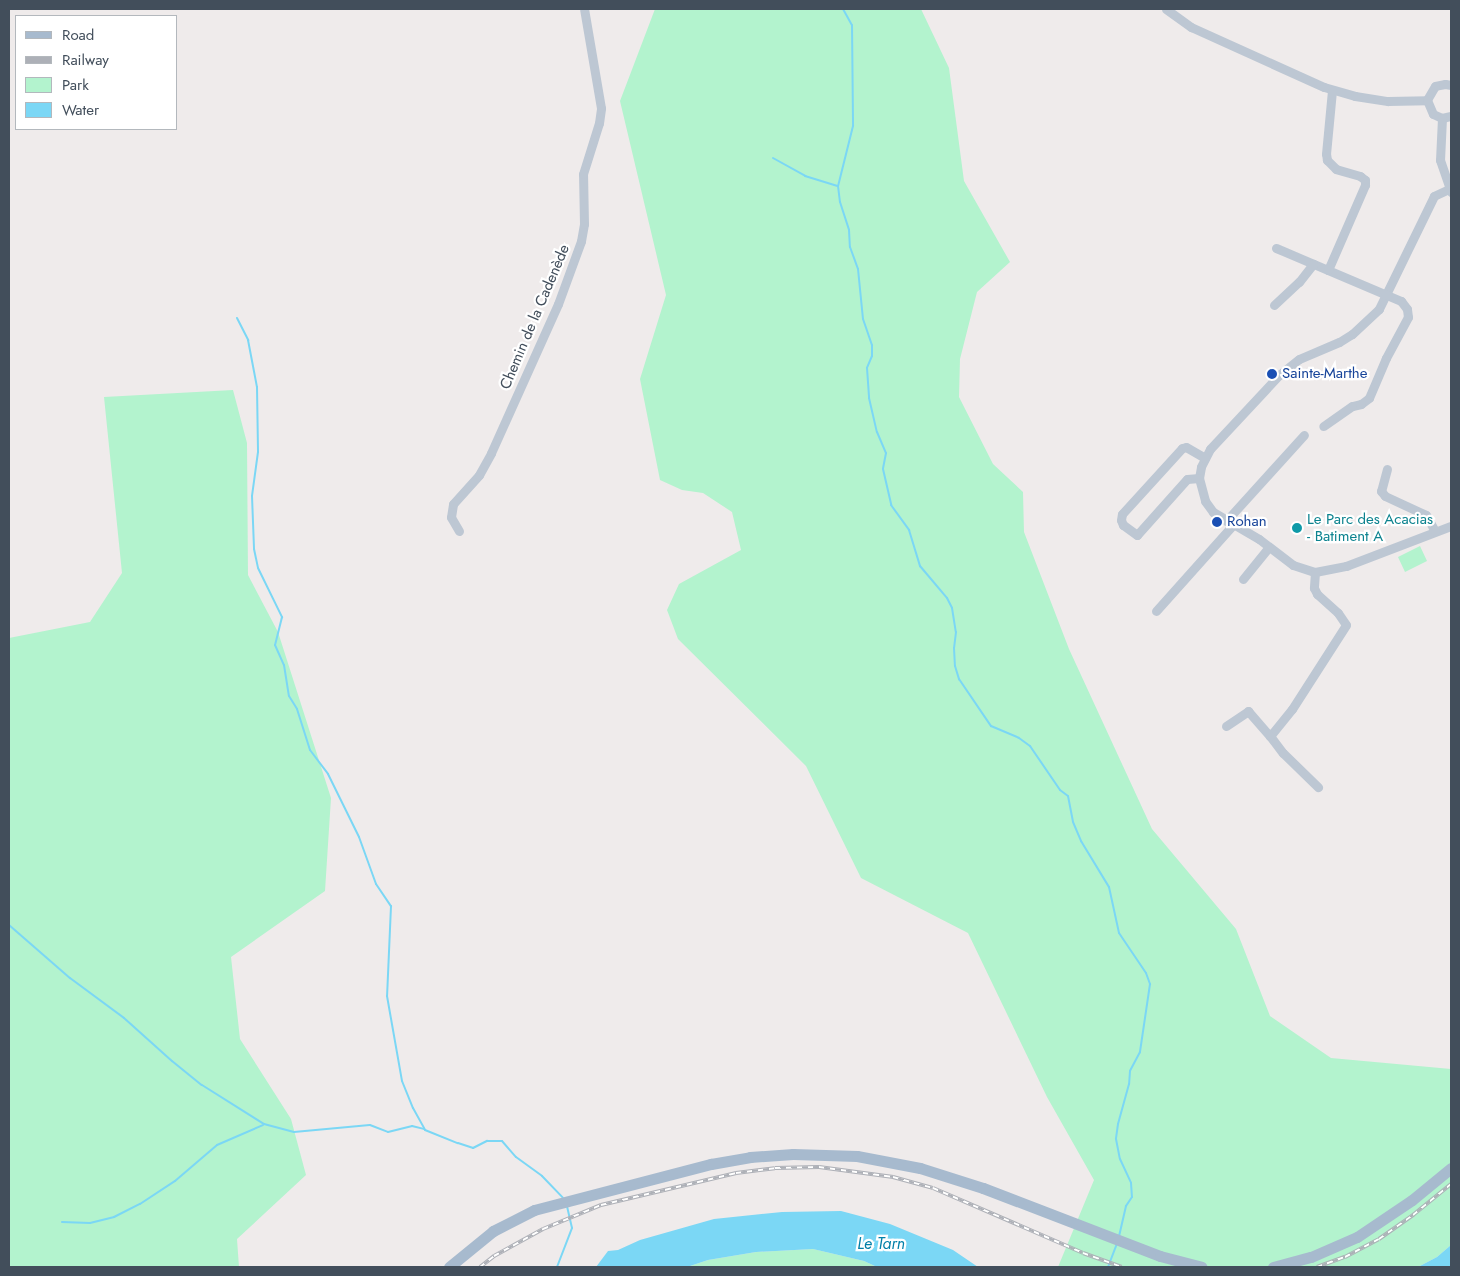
<!DOCTYPE html>
<meta charset="utf-8">
<style>
body{margin:0}
#map{position:relative;width:1460px;height:1276px;overflow:hidden;background:#efebeb;font-family:Jost,sans-serif}
div>[style]{position:absolute}
[style*='--x']{left:calc(var(--x)*1px);top:calc(var(--y)*1px);width:calc(var(--w)*1px);rotate:calc(var(--a)*1deg)}
.green>*{inset:0;background:#b3f3ce}
.water>*{inset:0;background:#7bd7f5}
.stream>*{height:2px;margin:-1px;padding:0 1px;transform-origin:1px;border-radius:1px;background:#7bd7f5}
.minor>*{height:9px;margin:-4.5px;padding:0 4.5px;transform-origin:4.5px;border-radius:4.5px;background:#bdc7d3}
.major>*{height:11px;margin:-5.5px;padding:0 5.5px;transform-origin:5.5px;border-radius:5.5px;background:#a7bace}
.rail>*{height:4px;margin-top:-2px;transform-origin:0;background:repeating-linear-gradient(90deg,#fff 0 5.5px,#adb0b7 0 11px);box-sizing:border-box;border-block:1px solid #adb0b7}
.dots>*{width:14px;height:14px;translate:-50% -50%;box-sizing:border-box;border:2px solid #fff;border-radius:50%}
span{translate:-50% -50%;white-space:nowrap;text-align:center;line-height:1.15;-webkit-text-stroke:4.5px #fff;paint-order:stroke}
.street-label{font-size:15px;color:#424e5b}
.transit-label{font-size:15px;color:#164399}
.left{translate:0 -50%;text-align:left}
.culture-label{font-size:15px;color:#0d838f}
.water-label{font-size:16px;color:#017fa8;font-style:italic}
.frame{position:absolute;inset:0;border:10px solid #424e5b;pointer-events:none}
.legend{position:absolute;left:15px;top:15px;width:162px;height:115px;box-sizing:border-box;background:#fff;border:1px solid #b3b8bd;margin:0;padding:6px 9px;list-style:none;font-size:15px;color:#424e5b}
.legend li{display:flex;align-items:center;gap:10px;height:25px}
.legend b{width:25px;border:1px solid #b3b8bd}
</style>
<div id="map">
<div class="green">
<i style="clip-path:polygon(655px 9px,921px 9px,949px 68px,964px 181px,1010px 262px,977px 292px,960px 359px,959px 397px,993px 464px,1023px 492px,1024px 532px,1069px 649px,1152px 829px,1236px 929px,1270px 1016px,1331px 1058px,1451px 1069px,1451px 1245px,1437px 1257px,1418px 1267px,1058px 1267px,1094px 1180px,1047px 1097px,968px 933px,861px 878px,806px 766px,678px 639px,667px 610px,679px 584px,741px 550px,732px 512px,703px 493px,682px 490px,660px 480px,640px 379px,666px 295px,620px 101px)"></i>
<i style="clip-path:polygon(233px 390px,247px 443px,248px 575px,278px 632px,331px 798px,325px 891px,231px 957px,240px 1039px,291px 1119px,306px 1175px,237px 1239px,239px 1267px,9px 1267px,9px 638px,90px 622px,122px 573px,104px 397px)"></i>
<i style="clip-path:polygon(1420px 546px,1427px 561px,1405px 572px,1398px 557px)"></i>
<i style="clip-path:polygon(813px 1249px,864px 1261px,877px 1267px,687px 1267px,708px 1260px,756px 1252px)"></i>
</div>
<div class="water">
<i style="clip-path:polygon(841px 1211px,890px 1224px,953px 1250px,978px 1267px,877px 1267px,864px 1261px,813px 1249px,756px 1252px,708px 1260px,687px 1267px,596px 1267px,608px 1251px,618px 1250px,640px 1240px,714px 1219px,782px 1212px)"></i>
<i style="clip-path:polygon(1451px 1245px,1451px 1267px,1418px 1267px,1437px 1257px)"></i>
</div>
<div class="stream">
<i style="--x:843;--y:9;--w:18;--a:61"></i>
<i style="--x:852;--y:25;--w:101;--a:89.4"></i>
<i style="--x:853;--y:126;--w:62;--a:104"></i>
<i style="--x:838;--y:186;--w:16;--a:83"></i>
<i style="--x:840;--y:202;--w:29;--a:72"></i>
<i style="--x:849;--y:230;--w:17;--a:87"></i>
<i style="--x:850;--y:247;--w:23;--a:70"></i>
<i style="--x:858;--y:269;--w:50;--a:84.3"></i>
<i style="--x:863;--y:319;--w:28;--a:71"></i>
<i style="--x:872;--y:345;--w:11;--a:90"></i>
<i style="--x:872;--y:356;--w:13;--a:113"></i>
<i style="--x:867;--y:368;--w:30;--a:86"></i>
<i style="--x:869;--y:398;--w:35;--a:77"></i>
<i style="--x:877;--y:432;--w:23;--a:67"></i>
<i style="--x:886;--y:453;--w:16;--a:101"></i>
<i style="--x:883;--y:469;--w:37;--a:77"></i>
<i style="--x:891;--y:505;--w:31;--a:54"></i>
<i style="--x:909;--y:530;--w:38;--a:73"></i>
<i style="--x:920;--y:566;--w:42;--a:49.8"></i>
<i style="--x:947;--y:598;--w:11;--a:63"></i>
<i style="--x:952;--y:608;--w:24;--a:81"></i>
<i style="--x:956;--y:632;--w:16;--a:97"></i>
<i style="--x:954;--y:648;--w:18;--a:87"></i>
<i style="--x:955;--y:666;--w:14;--a:73"></i>
<i style="--x:959;--y:679;--w:57;--a:55.8"></i>
<i style="--x:991;--y:726;--w:30;--a:23"></i>
<i style="--x:1019;--y:738;--w:14;--a:36"></i>
<i style="--x:1030;--y:746;--w:53;--a:55.7"></i>
<i style="--x:1060;--y:790;--w:10;--a:37"></i>
<i style="--x:1068;--y:796;--w:26;--a:79"></i>
<i style="--x:1073;--y:822;--w:21;--a:67"></i>
<i style="--x:1081;--y:841;--w:54;--a:58.7"></i>
<i style="--x:1109;--y:887;--w:47;--a:77.7"></i>
<i style="--x:1119;--y:933;--w:48;--a:56"></i>
<i style="--x:1146;--y:973;--w:12;--a:70"></i>
<i style="--x:1150;--y:984;--w:69;--a:98.4"></i>
<i style="--x:1140;--y:1052;--w:21;--a:118"></i>
<i style="--x:1130;--y:1071;--w:13;--a:94"></i>
<i style="--x:1129;--y:1084;--w:41;--a:105.4"></i>
<i style="--x:1118;--y:1124;--w:15;--a:98"></i>
<i style="--x:1116;--y:1139;--w:20;--a:79"></i>
<i style="--x:1120;--y:1159;--w:26;--a:65"></i>
<i style="--x:1131;--y:1183;--w:14;--a:86"></i>
<i style="--x:1132;--y:1197;--w:11;--a:124"></i>
<i style="--x:1126;--y:1206;--w:31;--a:103"></i>
<i style="--x:773;--y:158;--w:37;--a:29"></i>
<i style="--x:805;--y:176;--w:34;--a:17"></i>
<i style="--x:237;--y:318;--w:25;--a:63"></i>
<i style="--x:248;--y:340;--w:48;--a:79.2"></i>
<i style="--x:257;--y:387;--w:65;--a:89.1"></i>
<i style="--x:258;--y:452;--w:44;--a:97.8"></i>
<i style="--x:252;--y:496;--w:53;--a:87.8"></i>
<i style="--x:254;--y:549;--w:19;--a:78"></i>
<i style="--x:258;--y:568;--w:55;--a:63.9"></i>
<i style="--x:282;--y:617;--w:29;--a:104"></i>
<i style="--x:275;--y:645;--w:22;--a:66"></i>
<i style="--x:284;--y:665;--w:31;--a:81"></i>
<i style="--x:289;--y:696;--w:15;--a:58"></i>
<i style="--x:297;--y:709;--w:43;--a:72.4"></i>
<i style="--x:310;--y:750;--w:30;--a:53"></i>
<i style="--x:328;--y:774;--w:70;--a:63.8"></i>
<i style="--x:359;--y:837;--w:50;--a:70.1"></i>
<i style="--x:376;--y:884;--w:27;--a:56"></i>
<i style="--x:391;--y:906;--w:90;--a:92.5"></i>
<i style="--x:387;--y:996;--w:86;--a:80"></i>
<i style="--x:402;--y:1081;--w:29;--a:68"></i>
<i style="--x:413;--y:1108;--w:25;--a:61"></i>
<i style="--x:425;--y:1130;--w:35;--a:22"></i>
<i style="--x:458;--y:1143;--w:16;--a:18"></i>
<i style="--x:473;--y:1148;--w:16;--a:-27"></i>
<i style="--x:487;--y:1141;--w:15;--a:0"></i>
<i style="--x:502;--y:1141;--w:21;--a:49"></i>
<i style="--x:516;--y:1157;--w:32;--a:36"></i>
<i style="--x:542;--y:1176;--w:30;--a:46"></i>
<i style="--x:9;--y:925;--w:81;--a:41"></i>
<i style="--x:70;--y:978;--w:67;--a:36.5"></i>
<i style="--x:124;--y:1018;--w:64;--a:41.9"></i>
<i style="--x:172;--y:1061;--w:38;--a:39"></i>
<i style="--x:202;--y:1085;--w:73;--a:32.2"></i>
<i style="--x:264;--y:1124;--w:31;--a:15"></i>
<i style="--x:294;--y:1132;--w:76;--a:-5.3"></i>
<i style="--x:370;--y:1125;--w:19;--a:21"></i>
<i style="--x:388;--y:1132;--w:25;--a:-14"></i>
<i style="--x:412;--y:1126;--w:12;--a:14"></i>
<i style="--x:62;--y:1222;--w:28;--a:2"></i>
<i style="--x:90;--y:1223;--w:25;--a:-14"></i>
<i style="--x:114;--y:1217;--w:29;--a:-27"></i>
<i style="--x:140;--y:1204;--w:42;--a:-33.3"></i>
<i style="--x:175;--y:1181;--w:55;--a:-40.6"></i>
<i style="--x:217;--y:1145;--w:50;--a:-23.5"></i>
<i style="--x:557;--y:1267;--w:42;--a:-69"></i>
<i style="--x:572;--y:1228;--w:22;--a:-103"></i>
<i style="--x:1108;--y:1267;--w:26;--a:-69"></i>
</div>
<div class="minor">
<i style="--x:1166;--y:9;--w:31;--a:36"></i>
<i style="--x:1191;--y:27;--w:146;--a:24.3"></i>
<i style="--x:1324;--y:87;--w:32;--a:16"></i>
<i style="--x:1355;--y:96;--w:33;--a:9"></i>
<i style="--x:1388;--y:101;--w:39;--a:-1"></i>
<i style="--x:1451;--y:85;--w:6;--a:-171"></i>
<i style="--x:1445;--y:84;--w:10;--a:169"></i>
<i style="--x:1435;--y:86;--w:16;--a:120"></i>
<i style="--x:1427;--y:100;--w:15;--a:67"></i>
<i style="--x:1433;--y:114;--w:10;--a:24"></i>
<i style="--x:1442;--y:118;--w:9;--a:-13"></i>
<i style="--x:1442;--y:118;--w:42;--a:92.7"></i>
<i style="--x:1440;--y:160;--w:34;--a:71"></i>
<i style="--x:1451;--y:188;--w:19;--a:155"></i>
<i style="--x:1434;--y:196;--w:126;--a:116"></i>
<i style="--x:1379;--y:309;--w:37;--a:137"></i>
<i style="--x:1352;--y:334;--w:15;--a:148"></i>
<i style="--x:1339;--y:342;--w:43;--a:157"></i>
<i style="--x:1299;--y:359;--w:26;--a:141"></i>
<i style="--x:1279;--y:375;--w:101;--a:133"></i>
<i style="--x:1210;--y:449;--w:20;--a:117"></i>
<i style="--x:1201;--y:467;--w:11;--a:100"></i>
<i style="--x:1199;--y:478;--w:24;--a:75"></i>
<i style="--x:1205;--y:501;--w:14;--a:54"></i>
<i style="--x:1213;--y:512;--w:53;--a:30.4"></i>
<i style="--x:1259;--y:539;--w:43;--a:37.4"></i>
<i style="--x:1293;--y:565;--w:23;--a:18"></i>
<i style="--x:1315;--y:572;--w:32;--a:-11"></i>
<i style="--x:1346;--y:566;--w:112;--a:-20.9"></i>
<i style="--x:1276;--y:248;--w:136;--a:23"></i>
<i style="--x:1401;--y:301;--w:10;--a:53"></i>
<i style="--x:1407;--y:309;--w:8;--a:83"></i>
<i style="--x:1408;--y:317;--w:47;--a:118.2"></i>
<i style="--x:1386;--y:358;--w:43;--a:113"></i>
<i style="--x:1369;--y:398;--w:10;--a:143"></i>
<i style="--x:1361;--y:404;--w:9;--a:167"></i>
<i style="--x:1352;--y:406;--w:35;--a:145"></i>
<i style="--x:1328;--y:270;--w:93;--a:-66.5"></i>
<i style="--x:1365;--y:185;--w:5;--a:-90"></i>
<i style="--x:1365;--y:180;--w:6;--a:-141"></i>
<i style="--x:1360;--y:176;--w:25;--a:-164"></i>
<i style="--x:1336;--y:169;--w:13;--a:-135"></i>
<i style="--x:1327;--y:160;--w:6;--a:-99"></i>
<i style="--x:1326;--y:154;--w:64;--a:-84.6"></i>
<i style="--x:1274;--y:305;--w:34;--a:-43"></i>
<i style="--x:1299;--y:282;--w:23;--a:-52"></i>
<i style="--x:1387;--y:469;--w:23;--a:105"></i>
<i style="--x:1381;--y:491;--w:6;--a:51"></i>
<i style="--x:1385;--y:496;--w:45;--a:24.9"></i>
<i style="--x:1426;--y:515;--w:18;--a:61"></i>
<i style="--x:1199;--y:478;--w:12;--a:175"></i>
<i style="--x:1187;--y:479;--w:75;--a:131.8"></i>
<i style="--x:1137;--y:535;--w:17;--a:-144"></i>
<i style="--x:1123;--y:525;--w:5;--a:-112"></i>
<i style="--x:1121;--y:520;--w:6;--a:-81"></i>
<i style="--x:1122;--y:514;--w:89;--a:-47.7"></i>
<i style="--x:1182;--y:448;--w:4;--a:-14"></i>
<i style="--x:1186;--y:447;--w:22;--a:30"></i>
<i style="--x:1226;--y:521;--w:116;--a:-47.8"></i>
<i style="--x:459;--y:531;--w:16;--a:-120"></i>
<i style="--x:451;--y:517;--w:13;--a:-81"></i>
<i style="--x:453;--y:504;--w:39;--a:-48"></i>
<i style="--x:479;--y:475;--w:25;--a:-61"></i>
<i style="--x:491;--y:453;--w:163;--a:-65.8"></i>
<i style="--x:558;--y:304;--w:67;--a:-69.9"></i>
<i style="--x:581;--y:241;--w:17;--a:-80"></i>
<i style="--x:584;--y:224;--w:50;--a:-91.1"></i>
<i style="--x:583;--y:174;--w:53;--a:-72.6"></i>
<i style="--x:599;--y:123;--w:15;--a:-82"></i>
<i style="--x:601;--y:108;--w:100;--a:-99.7"></i>
<i style="--x:1315;--y:572;--w:16;--a:94"></i>
<i style="--x:1314;--y:588;--w:7;--a:63"></i>
<i style="--x:1317;--y:594;--w:28;--a:42"></i>
<i style="--x:1338;--y:613;--w:14;--a:56"></i>
<i style="--x:1346;--y:625;--w:100;--a:122.7"></i>
<i style="--x:1292;--y:709;--w:35;--a:129"></i>
<i style="--x:1270;--y:736;--w:21;--a:53"></i>
<i style="--x:1283;--y:753;--w:49;--a:44.2"></i>
<i style="--x:1243;--y:579;--w:41;--a:-50.9"></i>
<i style="--x:1156;--y:611;--w:115;--a:-48.2"></i>
<i style="--x:1226;--y:726;--w:27;--a:-34"></i>
<i style="--x:1248;--y:711;--w:33;--a:49"></i>
</div>
<div class="major">
<i style="--x:449;--y:1267;--w:57;--a:-39.3"></i>
<i style="--x:493;--y:1231;--w:46;--a:-27.1"></i>
<i style="--x:534;--y:1210;--w:183;--a:-14.6"></i>
<i style="--x:711;--y:1164;--w:40;--a:-10"></i>
<i style="--x:750;--y:1157;--w:43;--a:-4"></i>
<i style="--x:793;--y:1154;--w:64;--a:1.8"></i>
<i style="--x:857;--y:1156;--w:64;--a:10.8"></i>
<i style="--x:920;--y:1168;--w:66;--a:17.6"></i>
<i style="--x:983;--y:1188;--w:190;--a:21"></i>
<i style="--x:1160;--y:1256;--w:43;--a:14.7"></i>
<i style="--x:1273;--y:1267;--w:39;--a:-15"></i>
<i style="--x:1311;--y:1257;--w:50;--a:-23.5"></i>
<i style="--x:1357;--y:1237;--w:66;--a:-33.9"></i>
<i style="--x:1412;--y:1200;--w:50;--a:-39.4"></i>
</div>
<div class="rail">
<i style="--x:480;--y:1267;--w:18;--a:-38"></i>
<i style="--x:494;--y:1256;--w:56;--a:-28.9"></i>
<i style="--x:543;--y:1229;--w:63;--a:-22.5"></i>
<i style="--x:601;--y:1205;--w:139;--a:-13.3"></i>
<i style="--x:736;--y:1173;--w:39;--a:-7"></i>
<i style="--x:775;--y:1168;--w:44;--a:-1.3"></i>
<i style="--x:819;--y:1167;--w:75;--a:7.7"></i>
<i style="--x:893;--y:1177;--w:41;--a:15.4"></i>
<i style="--x:933;--y:1188;--w:163;--a:23.4"></i>
<i style="--x:1083;--y:1253;--w:41;--a:19.7"></i>
<i style="--x:1317;--y:1267;--w:30;--a:-20"></i>
<i style="--x:1345;--y:1257;--w:38;--a:-28"></i>
<i style="--x:1379;--y:1239;--w:42;--a:-35.2"></i>
<i style="--x:1413;--y:1215;--w:49;--a:-39.2"></i>
</div>
<div class="dots">
<i style="left:1272px;top:374px;background:#1a4fb4"></i>
<i style="left:1217px;top:522px;background:#1a4fb4"></i>
<i style="left:1297px;top:528px;background:#0f9aa8"></i>
</div>
<div class="street-label">
<span style="left:535px;top:317px;rotate:-67deg">Chemin de la Cadenède</span>
</div>
<div class="transit-label">
<span class="left" style="left:1282px;top:374px">Sainte-Marthe</span>
<span class="left" style="left:1227px;top:522px">Rohan</span>
</div>
<div class="culture-label">
<span class="left" style="left:1307px;top:528px">Le Parc des Acacias<br>- Batiment A</span>
</div>
<div class="water-label">
<span style="left:881px;top:1244px">Le Tarn</span>
</div>
<div class="frame"></div>
<ul class="legend">
<li><b style="height:6px;background:#a7bace"></b>Road</li>
<li><b style="height:6px;background:#adb0b7"></b>Railway</li>
<li><b style="height:14px;background:#b3f3ce"></b>Park</li>
<li><b style="height:14px;background:#7bd7f5"></b>Water</li>
</ul>
</div>
